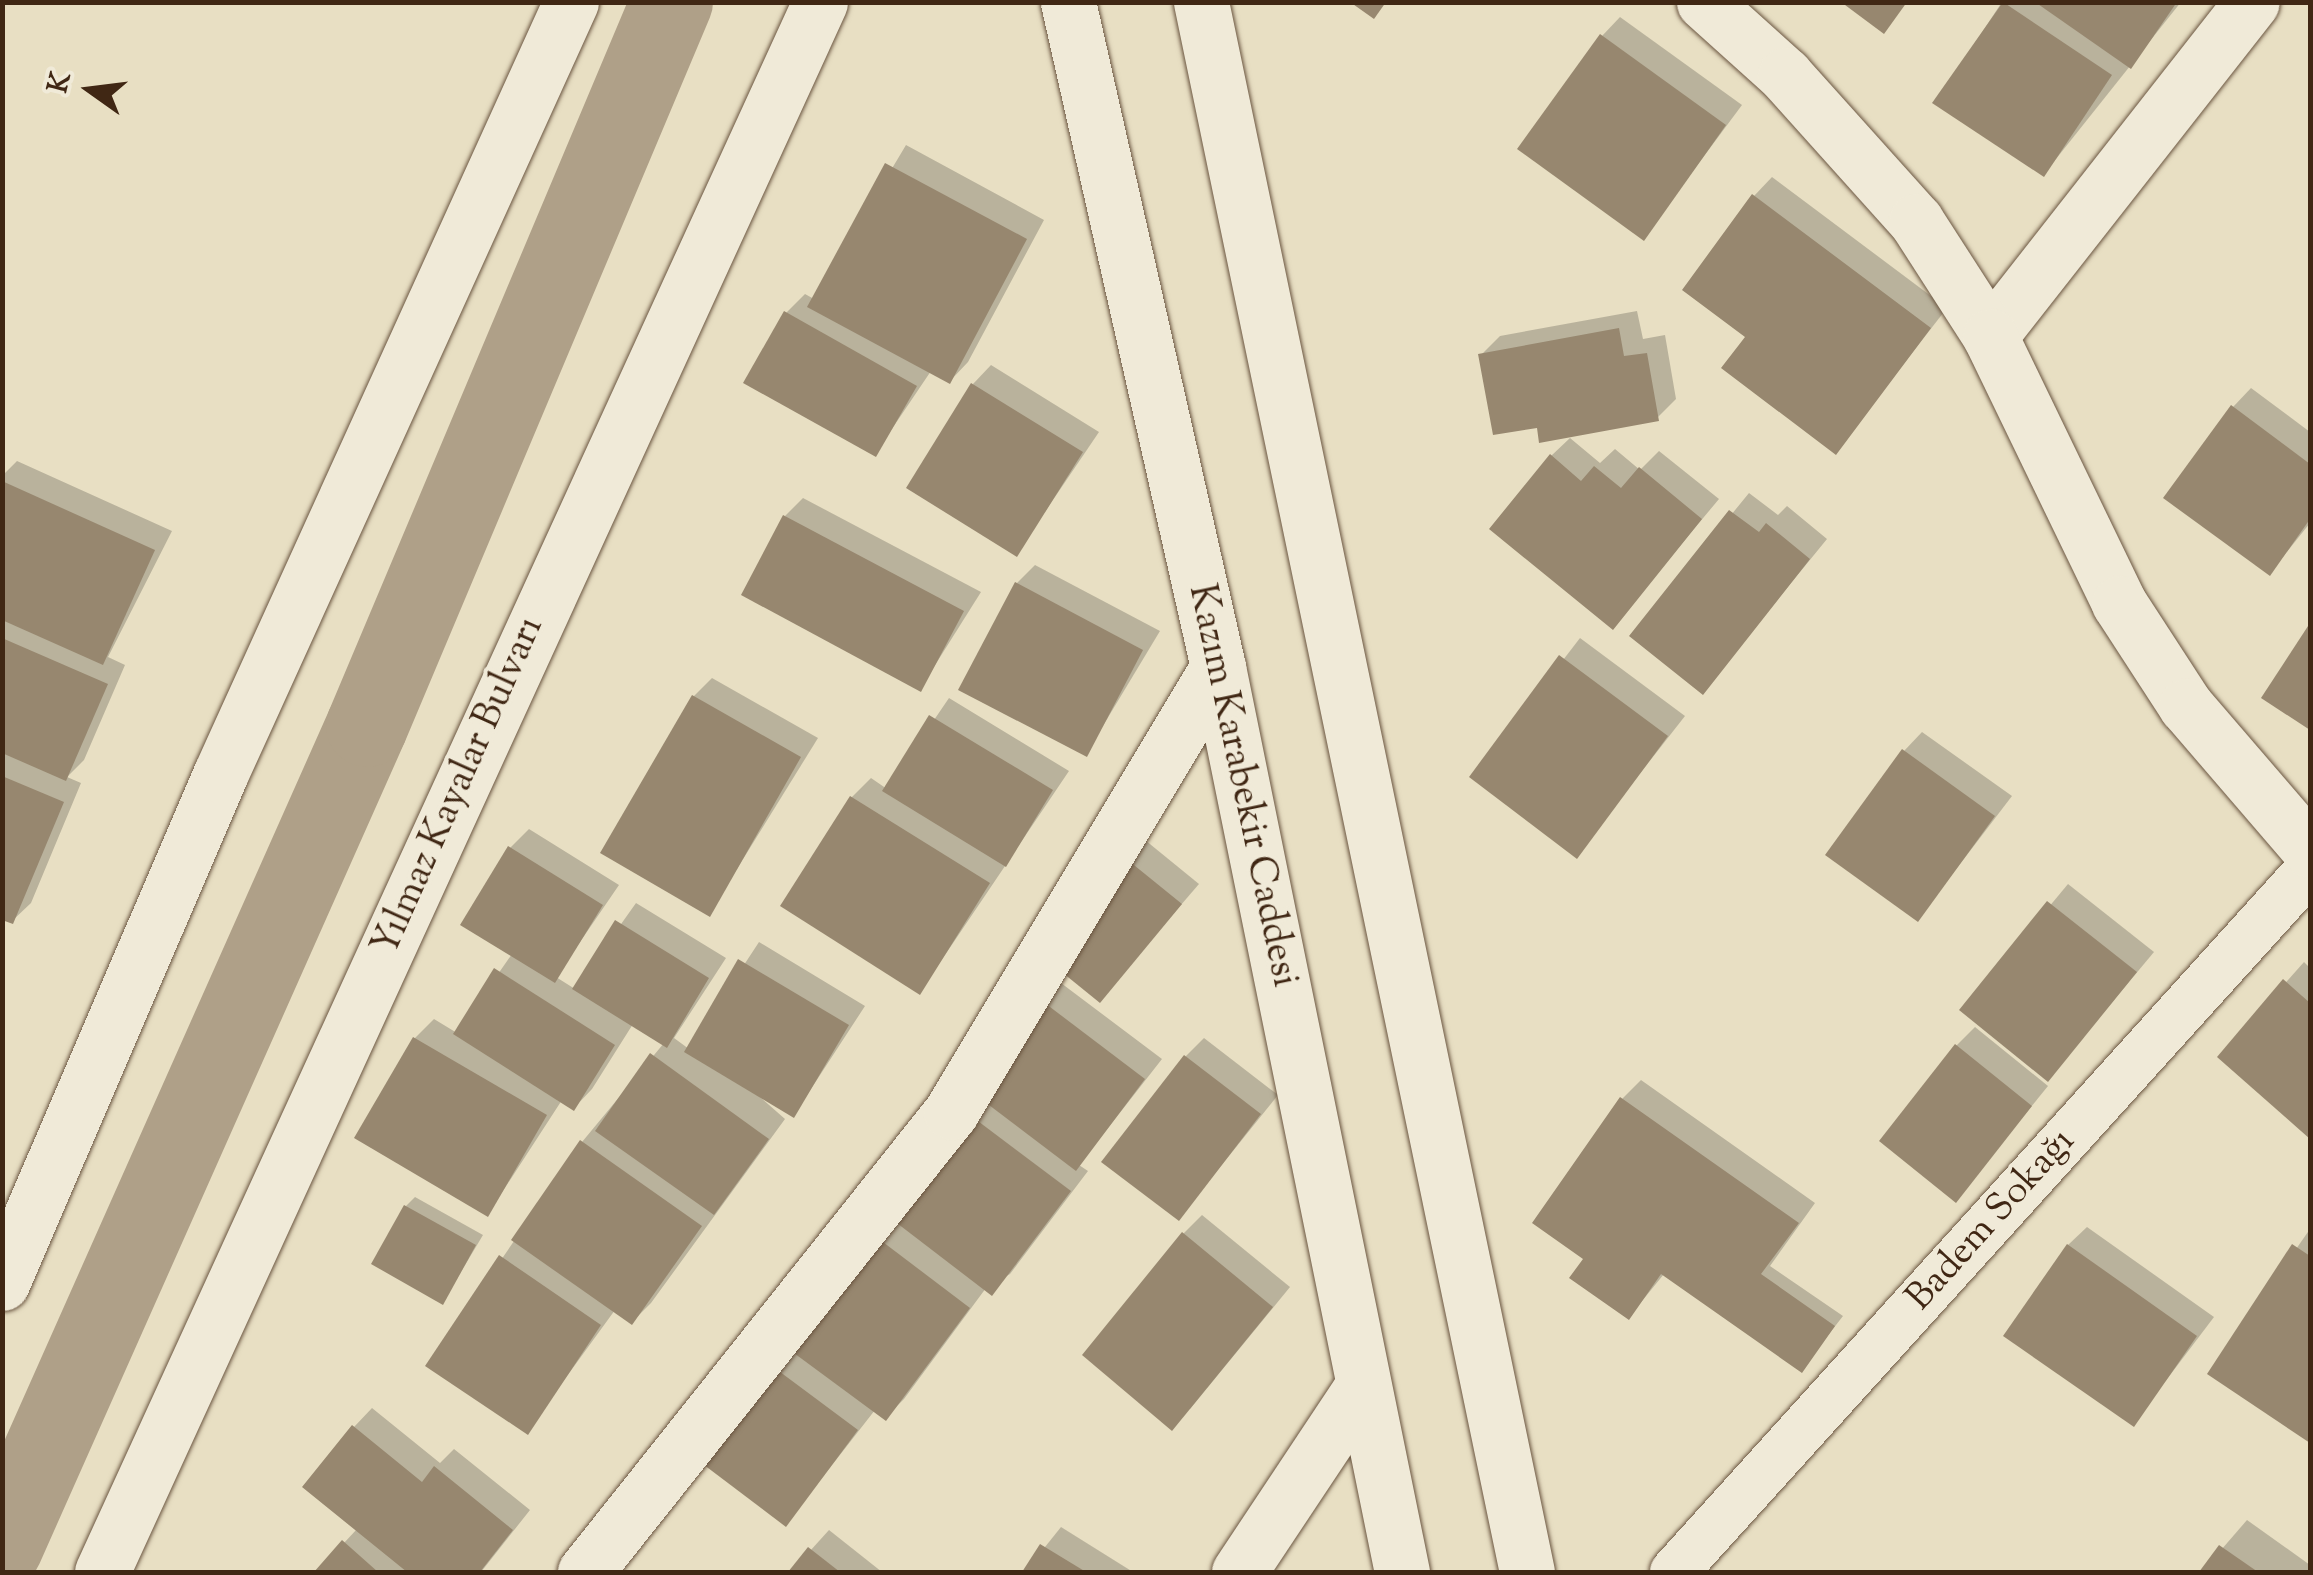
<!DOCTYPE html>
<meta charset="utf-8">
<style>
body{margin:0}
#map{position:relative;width:2313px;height:1575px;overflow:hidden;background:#e8dfc3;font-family:"Sorts Mill Goudy",serif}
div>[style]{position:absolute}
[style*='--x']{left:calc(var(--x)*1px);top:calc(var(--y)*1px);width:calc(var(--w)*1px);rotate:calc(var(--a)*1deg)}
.shadow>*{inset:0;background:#0003}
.canal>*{height:82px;margin:-41px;padding:0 41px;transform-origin:41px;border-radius:41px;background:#afa088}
.building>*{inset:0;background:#97876f}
.roads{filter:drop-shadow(0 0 2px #6a5540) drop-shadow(0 0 2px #6a5540)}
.lane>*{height:48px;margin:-24px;padding:0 24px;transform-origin:24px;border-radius:24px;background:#f0ead8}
.street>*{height:55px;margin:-27.5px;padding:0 27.5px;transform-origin:27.5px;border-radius:27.5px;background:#f0ead8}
.secondary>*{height:55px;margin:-27.5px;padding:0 27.5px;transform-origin:27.5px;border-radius:27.5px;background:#f0ead8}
span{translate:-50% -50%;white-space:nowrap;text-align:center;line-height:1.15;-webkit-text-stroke:8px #f0ead8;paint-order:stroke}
.street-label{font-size:38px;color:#402714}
.frame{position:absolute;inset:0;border:5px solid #402714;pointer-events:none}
.north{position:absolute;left:40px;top:40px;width:100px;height:100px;-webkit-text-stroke:8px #f0ead8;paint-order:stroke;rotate:284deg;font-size:28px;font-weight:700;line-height:40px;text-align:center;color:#402714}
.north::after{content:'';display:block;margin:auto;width:35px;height:45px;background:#402714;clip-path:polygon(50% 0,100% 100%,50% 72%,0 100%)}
</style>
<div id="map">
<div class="shadow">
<i style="clip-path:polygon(2002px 2px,2181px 2px,2044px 174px,1936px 102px)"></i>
<i style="clip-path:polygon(1620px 17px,1742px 105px,1643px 238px,1602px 36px)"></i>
<i style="clip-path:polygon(906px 145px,1044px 220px,968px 362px,950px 381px,931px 371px,875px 454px,786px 313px,805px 294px,814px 299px)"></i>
<i style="clip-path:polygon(1772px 177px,1947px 308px,1836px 451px,1754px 196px)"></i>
<i style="clip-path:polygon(1637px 311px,1643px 339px,1665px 335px,1676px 399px,1657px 418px,1539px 425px,1481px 355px,1500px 336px)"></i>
<i style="clip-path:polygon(991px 365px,1099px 432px,1017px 553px,973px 384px)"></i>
<i style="clip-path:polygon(2251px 388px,2310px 432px,2310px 523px,2270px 573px,2233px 407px)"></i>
<i style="clip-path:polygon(1570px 438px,1600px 463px,1615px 449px,1640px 470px,1659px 451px,1719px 499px,1613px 626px,1551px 456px)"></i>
<i style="clip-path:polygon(17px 461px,172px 531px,108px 657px,125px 665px,84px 760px,67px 777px,81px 783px,31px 903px,12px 921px,2px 917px,2px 476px)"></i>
<i style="clip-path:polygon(1749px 493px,1778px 515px,1787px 506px,1827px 539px,1703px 691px,1633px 635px)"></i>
<i style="clip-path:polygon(803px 498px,981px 592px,920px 689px,785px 516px)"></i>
<i style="clip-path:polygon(1035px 565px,1160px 631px,1086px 754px,1017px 583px)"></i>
<i style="clip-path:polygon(1580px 638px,1685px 716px,1576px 855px,1473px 777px)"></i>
<i style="clip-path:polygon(712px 678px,818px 738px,709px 914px,694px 696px)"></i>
<i style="clip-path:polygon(949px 698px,1069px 771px,920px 992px,784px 906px,852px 797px,871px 778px,887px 789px)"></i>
<i style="clip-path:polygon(1922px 732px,2012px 796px,1918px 919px,1904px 751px)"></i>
<i style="clip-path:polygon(529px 829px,619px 885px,556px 977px,575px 989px,636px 903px,726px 958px,674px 1038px,689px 1049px,759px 942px,865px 1006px,794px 1115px,752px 1090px,785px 1119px,651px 1303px,632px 1322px,615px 1310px,527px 1431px,429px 1365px,582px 1142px,664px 1043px,633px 1024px,592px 1089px,574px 1108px,562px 1100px,488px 1214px,358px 1137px,415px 1038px,434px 1019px,457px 1033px,512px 954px,510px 848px)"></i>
<i style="clip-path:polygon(1145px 840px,1199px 884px,1100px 999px,1046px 956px)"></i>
<i style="clip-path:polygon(2068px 884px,2154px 952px,2048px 1079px,1963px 1010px)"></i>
<i style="clip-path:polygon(2304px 962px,2310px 968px,2310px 1136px,2220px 1056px)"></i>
<i style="clip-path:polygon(1045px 971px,1162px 1059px,1079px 1165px,1088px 1171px,1010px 1274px,986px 1288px,904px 1399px,885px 1418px,875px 1410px,786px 1524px,678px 1443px)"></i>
<i style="clip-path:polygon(1975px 1027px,2048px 1086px,1956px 1199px,1956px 1046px)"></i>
<i style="clip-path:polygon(1204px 1038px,1278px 1095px,1179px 1218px,1186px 1056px)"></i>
<i style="clip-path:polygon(1641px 1080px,1815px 1203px,1770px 1266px,1843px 1316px,1801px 1370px,1664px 1274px,1629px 1317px,1622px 1099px)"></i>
<i style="clip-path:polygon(415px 1197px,483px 1235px,443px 1302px,406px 1206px)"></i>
<i style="clip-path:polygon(1202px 1215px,1290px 1287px,1190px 1409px,1183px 1234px)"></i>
<i style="clip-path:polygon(2087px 1227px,2214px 1317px,2133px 1424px,2068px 1245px)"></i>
<i style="clip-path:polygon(2310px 1229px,2310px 1440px,2210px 1373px)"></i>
<i style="clip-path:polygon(372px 1408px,440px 1463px,454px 1449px,530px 1510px,481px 1572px,317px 1572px,357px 1529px,354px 1427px)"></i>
<i style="clip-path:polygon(2247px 1520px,2310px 1565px,2310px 1572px,2202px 1572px)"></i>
<i style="clip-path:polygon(1061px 1527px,1133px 1572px,1025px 1572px)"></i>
<i style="clip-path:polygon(829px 1530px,882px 1572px,791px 1572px)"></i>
</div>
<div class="canal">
<i style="--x:2;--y:1547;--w:898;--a:-66.03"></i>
<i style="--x:367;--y:726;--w:786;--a:-67.16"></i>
</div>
<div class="building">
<i style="clip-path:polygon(1350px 2px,1386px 2px,1374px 19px)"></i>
<i style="clip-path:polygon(1841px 2px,1907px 2px,1884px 34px)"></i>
<i style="clip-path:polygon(2003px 2px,2112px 75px,2044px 177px,1932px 103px)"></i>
<i style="clip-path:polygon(2035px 2px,2177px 2px,2131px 69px)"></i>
<i style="clip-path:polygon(1600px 34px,1726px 125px,1644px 241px,1517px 149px)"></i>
<i style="clip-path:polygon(885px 163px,1027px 239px,950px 384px,807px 307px)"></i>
<i style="clip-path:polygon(1752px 194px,1931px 328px,1836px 455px,1721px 368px,1745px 337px,1682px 290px)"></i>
<i style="clip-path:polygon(784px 311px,917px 386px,876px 457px,743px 383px)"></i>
<i style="clip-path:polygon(1619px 328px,1624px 356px,1647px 353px,1659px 421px,1539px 443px,1537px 428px,1493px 435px,1478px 354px)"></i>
<i style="clip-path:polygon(971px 383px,1083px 452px,1017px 557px,906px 488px)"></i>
<i style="clip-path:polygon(2231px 405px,2310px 464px,2310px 519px,2270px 576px,2163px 498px)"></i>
<i style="clip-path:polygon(1550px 454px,1581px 481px,1594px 466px,1621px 488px,1639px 467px,1702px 519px,1613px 630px,1489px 529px)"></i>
<i style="clip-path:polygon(2px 481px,155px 550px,103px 665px,2px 620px)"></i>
<i style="clip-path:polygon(1729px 510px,1759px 532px,1766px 523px,1810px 559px,1703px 695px,1629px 636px)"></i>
<i style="clip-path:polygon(783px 515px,964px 611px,921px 692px,741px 595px)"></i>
<i style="clip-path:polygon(1015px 582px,1143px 650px,1087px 757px,958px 690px)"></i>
<i style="clip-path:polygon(2310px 623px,2310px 730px,2261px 698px)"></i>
<i style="clip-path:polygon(2px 638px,108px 684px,66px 781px,2px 753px)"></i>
<i style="clip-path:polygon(1559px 655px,1668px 736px,1577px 859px,1469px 777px)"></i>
<i style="clip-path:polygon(692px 695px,801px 757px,710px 917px,600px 853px)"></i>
<i style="clip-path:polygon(929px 715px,1053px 790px,1006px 867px,882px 791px)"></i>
<i style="clip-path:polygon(1902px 749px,1995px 816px,1918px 922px,1825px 855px)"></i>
<i style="clip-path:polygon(2px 776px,64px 802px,13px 924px,2px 920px)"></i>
<i style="clip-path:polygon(850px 796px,990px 883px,920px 995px,780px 906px)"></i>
<i style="clip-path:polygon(508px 846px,603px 905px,555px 983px,460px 925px)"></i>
<i style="clip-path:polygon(1124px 857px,1182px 904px,1100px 1003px,1042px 956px)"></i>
<i style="clip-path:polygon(2047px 901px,2137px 972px,2048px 1082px,1959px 1010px)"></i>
<i style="clip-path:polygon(615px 920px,709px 978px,667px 1048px,572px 989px)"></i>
<i style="clip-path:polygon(738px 959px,849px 1025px,794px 1118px,684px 1052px)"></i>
<i style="clip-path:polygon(494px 968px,615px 1045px,574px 1111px,453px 1034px)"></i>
<i style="clip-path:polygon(2283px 979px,2310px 1003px,2310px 1139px,2217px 1057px)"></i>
<i style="clip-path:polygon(1025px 988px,1145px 1079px,1076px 1171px,956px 1080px)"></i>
<i style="clip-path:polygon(413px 1037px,547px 1115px,488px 1217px,354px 1138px)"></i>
<i style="clip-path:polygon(1955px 1044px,2032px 1106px,1956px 1203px,1879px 1141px)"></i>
<i style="clip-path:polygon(650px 1053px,769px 1139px,714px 1215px,595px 1131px)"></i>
<i style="clip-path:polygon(1184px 1055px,1261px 1114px,1179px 1221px,1101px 1162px)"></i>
<i style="clip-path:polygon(938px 1091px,1071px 1191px,992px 1296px,859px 1194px)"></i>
<i style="clip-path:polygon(1620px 1097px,1799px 1223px,1761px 1274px,1835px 1326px,1802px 1373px,1661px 1274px,1629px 1320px,1569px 1278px,1583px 1259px,1532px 1223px)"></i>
<i style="clip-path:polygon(580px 1140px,702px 1226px,632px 1325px,511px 1240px)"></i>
<i style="clip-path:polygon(404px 1205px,476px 1245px,443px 1305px,371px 1264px)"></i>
<i style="clip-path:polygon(842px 1211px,970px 1308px,886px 1421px,756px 1325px)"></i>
<i style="clip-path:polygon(1182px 1232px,1273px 1307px,1172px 1431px,1082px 1355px)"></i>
<i style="clip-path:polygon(2067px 1244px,2197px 1336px,2134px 1427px,2003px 1336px)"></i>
<i style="clip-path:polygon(2292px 1244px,2310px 1256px,2310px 1443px,2207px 1374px)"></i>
<i style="clip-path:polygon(499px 1255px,601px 1325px,528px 1435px,425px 1366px)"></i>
<i style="clip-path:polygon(748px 1348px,858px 1430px,786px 1527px,675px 1443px)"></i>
<i style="clip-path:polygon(352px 1425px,422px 1482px,434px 1466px,513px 1530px,480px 1572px,407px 1572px,302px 1487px)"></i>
<i style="clip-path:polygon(342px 1540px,378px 1572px,314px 1572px)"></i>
<i style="clip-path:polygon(1040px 1544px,1086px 1572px,1022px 1572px)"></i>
<i style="clip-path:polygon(2219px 1545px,2258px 1572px,2199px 1572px)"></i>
<i style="clip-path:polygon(808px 1547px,840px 1572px,788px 1572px)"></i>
</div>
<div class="roads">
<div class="lane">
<i style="--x:1674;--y:1572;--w:948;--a:-47.86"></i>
</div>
<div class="street">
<i style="--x:1990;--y:336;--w:424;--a:-51.9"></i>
<i style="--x:585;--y:1572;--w:588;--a:-51.49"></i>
<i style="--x:951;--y:1112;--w:519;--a:-59.04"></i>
<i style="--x:1239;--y:1572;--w:222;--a:-56.4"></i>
</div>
<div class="secondary">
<i style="--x:1068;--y:2;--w:682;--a:77.29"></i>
<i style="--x:1218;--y:667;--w:924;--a:78.51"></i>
<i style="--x:1201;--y:2;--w:1603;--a:78.27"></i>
<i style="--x:1704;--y:2;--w:109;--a:42"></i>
<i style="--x:1785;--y:75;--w:196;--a:48.1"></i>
<i style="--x:1916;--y:221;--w:137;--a:57.2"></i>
<i style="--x:1990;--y:336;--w:297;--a:64.2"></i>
<i style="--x:2119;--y:603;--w:123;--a:57"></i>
<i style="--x:2186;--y:706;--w:190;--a:49.3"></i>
<i style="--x:2;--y:1283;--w:553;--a:-66.77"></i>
<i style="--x:220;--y:775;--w:849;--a:-65.58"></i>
<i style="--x:102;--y:1572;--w:1726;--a:-65.42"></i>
</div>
</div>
<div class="street-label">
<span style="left:1241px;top:786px;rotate:78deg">Kazım Karabekir Caddesi</span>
<span style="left:460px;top:787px;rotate:-66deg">Yılmaz Kayalar Bulvarı</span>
<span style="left:1992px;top:1221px;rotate:-48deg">Badem Sokağı</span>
</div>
<div class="frame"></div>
<div class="north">K</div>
</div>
